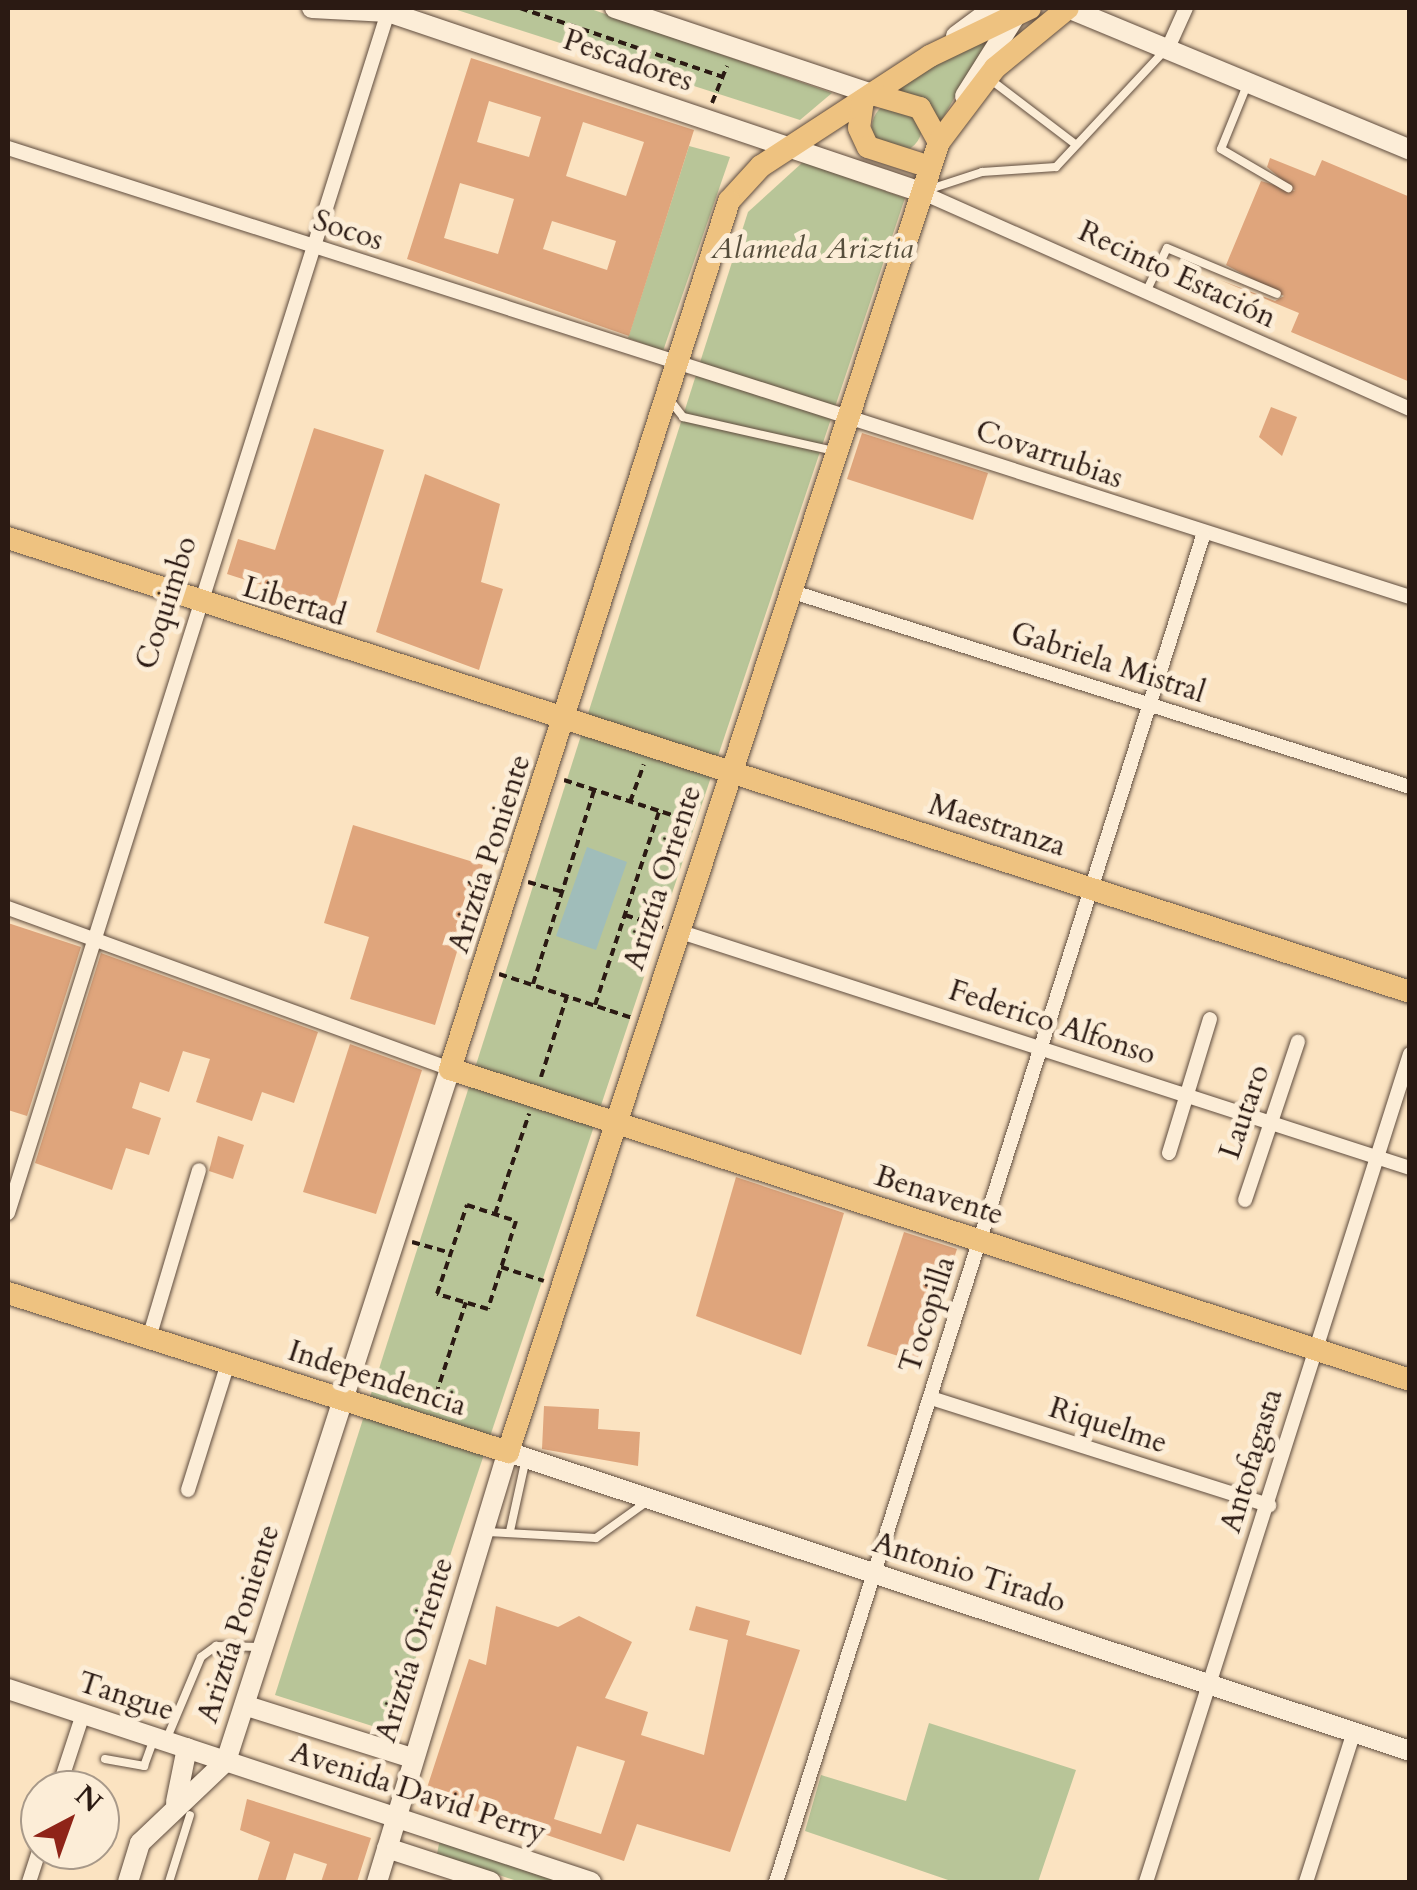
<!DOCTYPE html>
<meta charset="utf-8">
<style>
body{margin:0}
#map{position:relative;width:1417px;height:1890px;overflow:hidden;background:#fbe3c1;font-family:Cardo,serif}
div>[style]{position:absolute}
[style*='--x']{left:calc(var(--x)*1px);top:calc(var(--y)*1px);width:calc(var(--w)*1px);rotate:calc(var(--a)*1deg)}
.green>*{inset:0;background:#b8c598}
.round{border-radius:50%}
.water>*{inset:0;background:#a0bdba}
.building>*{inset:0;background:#dfa57c}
.path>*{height:4px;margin-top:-2px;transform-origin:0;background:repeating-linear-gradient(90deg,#2b1a13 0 8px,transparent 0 13px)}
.roads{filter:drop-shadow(0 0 2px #5f4c3e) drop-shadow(0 0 2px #5f4c3e)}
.lane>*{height:8px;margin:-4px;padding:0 4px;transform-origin:4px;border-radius:4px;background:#fcedd7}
.street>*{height:14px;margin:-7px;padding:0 7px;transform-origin:7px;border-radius:7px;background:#fcedd7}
.secondary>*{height:20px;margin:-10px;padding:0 10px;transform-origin:10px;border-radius:10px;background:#fcedd7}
.primary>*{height:22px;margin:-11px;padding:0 11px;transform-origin:11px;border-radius:11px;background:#eec280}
span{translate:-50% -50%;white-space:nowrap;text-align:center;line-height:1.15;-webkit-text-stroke:10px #fcedd7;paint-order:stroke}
.street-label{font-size:30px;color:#2b1a13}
.park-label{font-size:30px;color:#554d3b;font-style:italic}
.frame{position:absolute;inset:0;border:10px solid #2b1a13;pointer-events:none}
.north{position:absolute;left:20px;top:1770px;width:100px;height:100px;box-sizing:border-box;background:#fcedd7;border:2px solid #a89989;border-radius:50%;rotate:41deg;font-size:28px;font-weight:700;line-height:40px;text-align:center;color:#2b1a13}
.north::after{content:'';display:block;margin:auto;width:35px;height:45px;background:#8f2418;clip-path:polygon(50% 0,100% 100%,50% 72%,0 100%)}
</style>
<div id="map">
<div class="green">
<i style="clip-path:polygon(451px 8px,588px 8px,832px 93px,800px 120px)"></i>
<i style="clip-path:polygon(991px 34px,940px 123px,892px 90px)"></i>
<i class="round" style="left:872px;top:102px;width:50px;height:50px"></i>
<i style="clip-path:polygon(689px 146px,730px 157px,663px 351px,628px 338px)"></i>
<i style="clip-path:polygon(803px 162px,905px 198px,391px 1732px,275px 1695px,748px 212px)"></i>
<i style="clip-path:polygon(929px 1723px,1076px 1770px,1038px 1882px,954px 1882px,805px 1831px,821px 1775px,906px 1801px)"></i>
<i style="clip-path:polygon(440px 1839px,569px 1882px,520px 1882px,437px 1854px)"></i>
</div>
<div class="water">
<i style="clip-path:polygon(587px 847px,627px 862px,596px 950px,556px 936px)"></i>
</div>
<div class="building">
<i style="clip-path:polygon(evenodd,471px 58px,694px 130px,629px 336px,407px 259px,471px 58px,489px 101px,541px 117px,529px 157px,477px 142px,489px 101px,471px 58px,583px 122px,644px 142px,626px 196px,566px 176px,583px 122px,471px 58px,460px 183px,514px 199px,498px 254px,444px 238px,460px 183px,471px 58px,552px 221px,616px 241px,607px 270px,543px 249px,552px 221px)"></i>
<i style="clip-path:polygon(1270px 158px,1315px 176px,1322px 160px,1410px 197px,1410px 382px,1291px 332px,1299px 313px,1220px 280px,1275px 301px,1284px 296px,1226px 265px,1261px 181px,1295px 191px,1267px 167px)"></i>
<i style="clip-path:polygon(1271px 407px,1297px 417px,1282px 456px,1259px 437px)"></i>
<i style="clip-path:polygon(314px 428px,384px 450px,334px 608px,227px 574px,238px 539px,275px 550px)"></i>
<i style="clip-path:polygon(862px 433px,988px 473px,973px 520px,847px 479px)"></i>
<i style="clip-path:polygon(425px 474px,500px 504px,481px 582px,503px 589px,479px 670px,376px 632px)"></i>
<i style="clip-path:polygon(353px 825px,483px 865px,435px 1025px,350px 999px,369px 937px,324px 923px)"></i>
<i style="clip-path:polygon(8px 923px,81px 947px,27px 1116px,8px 1110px)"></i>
<i style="clip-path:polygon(101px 953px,318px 1032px,294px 1103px,262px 1092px,252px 1121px,196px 1102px,210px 1059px,183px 1051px,169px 1092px,140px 1082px,132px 1108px,161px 1118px,149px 1155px,126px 1148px,112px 1190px,35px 1163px)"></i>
<i style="clip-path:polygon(350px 1044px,422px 1070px,376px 1214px,303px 1192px)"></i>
<i style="clip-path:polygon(218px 1136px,244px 1145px,233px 1179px,209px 1171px)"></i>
<i style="clip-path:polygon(736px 1177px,844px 1213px,801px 1355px,696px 1316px)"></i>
<i style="clip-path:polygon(904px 1232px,957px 1249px,920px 1363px,867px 1346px)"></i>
<i style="clip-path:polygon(544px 1406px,599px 1409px,598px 1429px,640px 1432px,638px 1466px,542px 1449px)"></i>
<i style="clip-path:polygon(evenodd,496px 1606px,558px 1627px,579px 1616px,632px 1642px,605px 1698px,648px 1712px,641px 1735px,704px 1755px,728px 1640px,689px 1630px,696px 1606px,750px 1621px,746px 1635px,800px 1650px,730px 1852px,637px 1824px,624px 1861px,425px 1794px,469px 1659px,486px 1665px,496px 1606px,577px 1746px,625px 1761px,601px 1834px,554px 1819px,577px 1746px)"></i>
<i style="clip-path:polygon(247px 1799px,371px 1838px,357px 1882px,321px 1882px,327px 1864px,294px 1853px,285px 1882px,257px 1882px,270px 1842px,240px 1830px)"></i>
</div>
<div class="path">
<i style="--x:520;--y:8;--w:214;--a:18.8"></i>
<i style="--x:712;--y:103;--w:40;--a:-68"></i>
<i style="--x:564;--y:780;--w:136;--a:18"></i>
<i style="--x:630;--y:802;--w:40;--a:-69.8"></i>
<i style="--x:528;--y:882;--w:35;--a:16"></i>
<i style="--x:625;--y:915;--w:40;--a:18"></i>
<i style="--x:499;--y:974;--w:140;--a:18.3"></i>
<i style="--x:533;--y:984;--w:203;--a:-72.5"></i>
<i style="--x:595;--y:1005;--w:203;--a:-71.7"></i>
<i style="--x:541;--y:1077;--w:85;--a:-72.2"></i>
<i style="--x:467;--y:1205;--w:52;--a:18.1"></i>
<i style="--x:516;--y:1221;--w:92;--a:107.7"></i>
<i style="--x:488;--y:1309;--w:53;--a:-163.6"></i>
<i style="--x:437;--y:1294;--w:94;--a:-71.4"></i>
<i style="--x:495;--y:1214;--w:106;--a:-71.2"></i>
<i style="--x:412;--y:1242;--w:41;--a:15.8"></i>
<i style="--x:501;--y:1267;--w:45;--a:18"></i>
<i style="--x:432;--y:1407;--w:110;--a:-72.1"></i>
</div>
<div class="roads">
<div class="lane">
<i style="--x:991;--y:80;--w:106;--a:37.3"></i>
<i style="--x:1247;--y:85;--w:69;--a:112.1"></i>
<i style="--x:1221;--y:149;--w:78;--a:30.2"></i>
<i style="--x:927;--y:190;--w:58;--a:-18.1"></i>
<i style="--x:982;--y:172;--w:74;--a:-3.9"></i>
<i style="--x:1056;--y:167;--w:158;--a:-47"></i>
<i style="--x:1148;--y:288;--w:44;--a:-64.6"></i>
<i style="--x:1167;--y:248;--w:119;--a:22.7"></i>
<i style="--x:669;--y:399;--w:23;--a:52"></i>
<i style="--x:683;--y:417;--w:151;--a:12.7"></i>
<i style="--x:510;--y:1531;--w:70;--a:-77.6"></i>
<i style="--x:488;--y:1532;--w:108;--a:3.2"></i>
<i style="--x:596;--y:1538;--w:65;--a:-35.6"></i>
<i style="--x:167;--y:1738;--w:88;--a:-67.2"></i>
<i style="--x:201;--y:1657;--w:19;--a:-36"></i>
<i style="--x:216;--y:1646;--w:44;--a:1.3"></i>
<i style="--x:105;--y:1759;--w:40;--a:10"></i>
<i style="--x:144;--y:1766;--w:30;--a:-70"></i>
<i style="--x:169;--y:1882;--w:70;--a:-72.6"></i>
</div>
<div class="street">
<i style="--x:1168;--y:48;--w:44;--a:-65.8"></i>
<i style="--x:8;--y:148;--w:1472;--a:17.76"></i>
<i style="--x:921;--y:192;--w:535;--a:23.93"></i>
<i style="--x:790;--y:591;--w:650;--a:17.54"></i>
<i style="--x:8;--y:908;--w:470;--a:20"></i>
<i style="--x:678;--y:931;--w:769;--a:17.94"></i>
<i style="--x:1169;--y:1153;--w:140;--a:-73"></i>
<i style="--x:1245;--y:1200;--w:167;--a:-71.5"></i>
<i style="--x:8;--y:1213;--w:1260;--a:-72.44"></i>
<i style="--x:149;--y:1338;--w:175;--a:-73.4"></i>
<i style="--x:931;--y:1398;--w:355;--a:17.6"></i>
<i style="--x:188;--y:1490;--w:133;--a:-72.5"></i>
<i style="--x:58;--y:1790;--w:80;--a:-71.8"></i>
<i style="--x:29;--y:1882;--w:36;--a:-72"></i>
<i style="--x:776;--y:1882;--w:1412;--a:-72.4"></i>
<i style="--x:1146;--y:1882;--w:869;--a:-72.32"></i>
<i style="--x:1306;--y:1882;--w:157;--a:-72.3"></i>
</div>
<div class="secondary">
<i style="--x:312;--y:8;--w:76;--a:3"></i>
<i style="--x:388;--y:12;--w:563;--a:18.66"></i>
<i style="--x:615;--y:8;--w:271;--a:18.5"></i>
<i style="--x:1068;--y:8;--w:370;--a:22.5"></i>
<i style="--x:956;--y:36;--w:47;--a:-36.4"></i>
<i style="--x:965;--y:96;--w:96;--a:-57.8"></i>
<i style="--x:8;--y:1689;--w:614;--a:18.32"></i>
<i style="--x:247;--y:1706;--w:173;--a:17.5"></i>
<i style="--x:176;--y:1802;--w:55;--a:-78.5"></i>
<i style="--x:387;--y:1848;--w:109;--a:18.1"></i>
<i style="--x:128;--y:1882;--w:41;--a:-72.9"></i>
<i style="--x:140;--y:1843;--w:119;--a:-43.6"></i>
<i style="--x:226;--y:1761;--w:727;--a:-72.06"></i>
<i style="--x:377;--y:1882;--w:450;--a:-73.1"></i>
<i style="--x:508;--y:1452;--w:950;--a:18.34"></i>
</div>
<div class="primary">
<i style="--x:1030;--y:8;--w:111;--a:154.4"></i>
<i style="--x:930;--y:56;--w:202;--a:146.9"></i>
<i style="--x:761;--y:166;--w:47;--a:132.4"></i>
<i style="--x:729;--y:201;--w:912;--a:107.82"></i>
<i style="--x:450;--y:1069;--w:1009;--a:17.95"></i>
<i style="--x:872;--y:94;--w:50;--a:16.3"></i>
<i style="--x:920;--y:108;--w:39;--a:61"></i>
<i style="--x:863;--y:100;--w:28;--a:98"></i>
<i style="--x:859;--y:128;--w:21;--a:65"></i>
<i style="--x:868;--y:147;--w:65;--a:17.9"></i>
<i style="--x:8;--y:538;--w:1474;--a:17.94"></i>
<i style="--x:8;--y:1293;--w:525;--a:17.64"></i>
<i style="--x:508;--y:1452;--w:1379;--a:-71.79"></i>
<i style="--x:939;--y:142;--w:93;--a:-52.9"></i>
<i style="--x:995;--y:68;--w:94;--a:-39.4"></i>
</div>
</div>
<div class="street-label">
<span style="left:628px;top:61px;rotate:19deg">Pescadores</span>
<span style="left:348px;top:231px;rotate:18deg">Socos</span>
<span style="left:1177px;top:275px;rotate:25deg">Recinto Estación</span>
<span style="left:1049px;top:455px;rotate:19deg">Covarrubias</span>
<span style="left:294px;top:602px;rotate:17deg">Libertad</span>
<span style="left:167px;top:603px;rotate:-72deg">Coquimbo</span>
<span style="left:1108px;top:663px;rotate:18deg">Gabriela Mistral</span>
<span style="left:997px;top:826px;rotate:18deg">Maestranza</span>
<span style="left:490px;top:854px;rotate:-72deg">Ariztía Poniente</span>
<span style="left:663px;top:878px;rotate:-72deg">Ariztía Oriente</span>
<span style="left:1052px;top:1023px;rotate:18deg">Federico Alfonso</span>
<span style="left:1245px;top:1112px;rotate:-71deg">Lautaro</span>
<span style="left:939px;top:1196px;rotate:18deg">Benavente</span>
<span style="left:928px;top:1315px;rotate:-72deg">Tocopilla</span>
<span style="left:377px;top:1379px;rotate:18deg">Independencia</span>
<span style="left:1108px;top:1426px;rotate:18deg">Riquelme</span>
<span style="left:1252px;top:1461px;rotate:-73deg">Antofagasta</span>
<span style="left:969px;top:1573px;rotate:18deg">Antonio Tirado</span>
<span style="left:239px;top:1624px;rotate:-72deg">Ariztía Poniente</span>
<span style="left:415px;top:1650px;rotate:-72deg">Ariztía Oriente</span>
<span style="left:126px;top:1697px;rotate:18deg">Tangue</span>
<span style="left:418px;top:1793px;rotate:18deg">Avenida David Perry</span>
</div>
<div class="park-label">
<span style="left:812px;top:249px">Alameda Ariztia</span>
</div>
<div class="frame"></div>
<div class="north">N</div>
</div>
